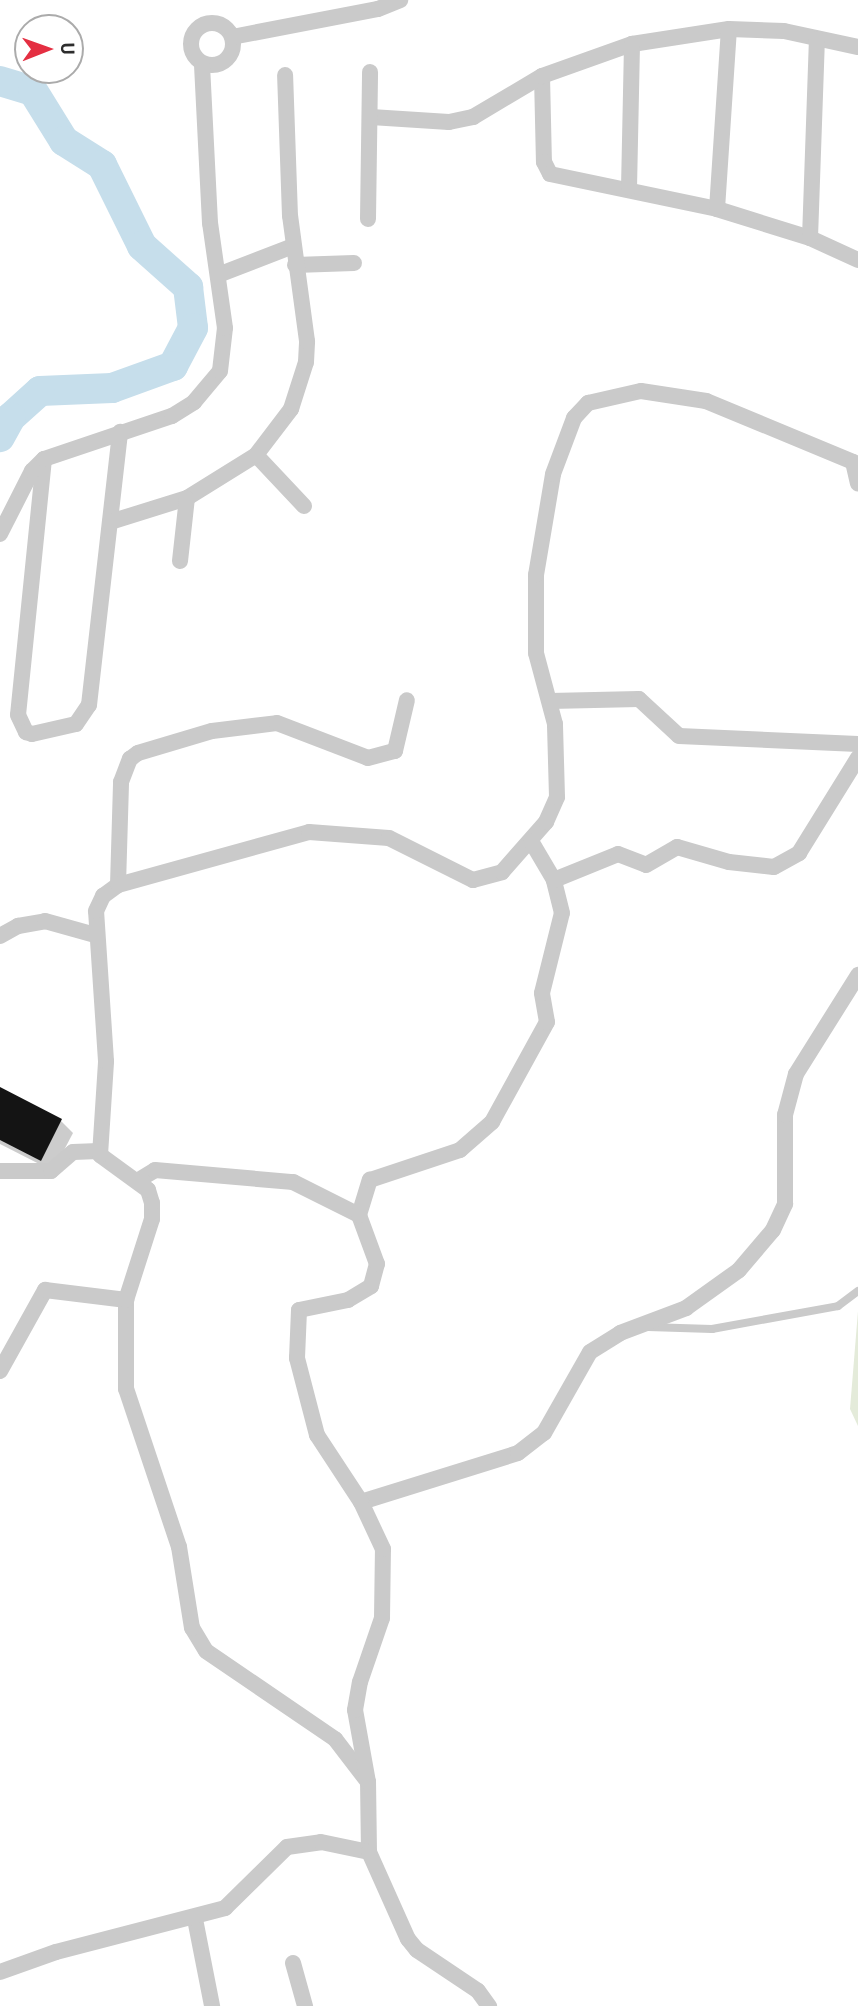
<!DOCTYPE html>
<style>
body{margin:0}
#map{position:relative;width:858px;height:2006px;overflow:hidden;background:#fff;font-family:Barlow,sans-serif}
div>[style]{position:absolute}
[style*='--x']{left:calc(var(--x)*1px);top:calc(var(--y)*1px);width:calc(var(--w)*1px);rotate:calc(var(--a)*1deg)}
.green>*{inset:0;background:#e4ebda}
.shadow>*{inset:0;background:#0003}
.river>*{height:30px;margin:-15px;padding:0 15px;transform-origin:15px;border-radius:15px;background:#c6deeb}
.building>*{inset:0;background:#141414}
.service>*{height:8px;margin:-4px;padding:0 4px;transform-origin:4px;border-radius:4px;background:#cacaca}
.minor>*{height:16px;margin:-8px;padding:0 8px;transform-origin:8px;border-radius:8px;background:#cacaca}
.minor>.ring{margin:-8px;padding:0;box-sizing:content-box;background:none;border:16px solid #cacaca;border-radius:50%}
span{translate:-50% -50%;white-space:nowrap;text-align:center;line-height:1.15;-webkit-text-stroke:7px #fff;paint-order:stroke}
.north{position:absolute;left:14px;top:14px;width:70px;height:70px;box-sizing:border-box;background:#fff;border:2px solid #ababab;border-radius:50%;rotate:89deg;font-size:19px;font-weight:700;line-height:28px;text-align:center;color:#2d2d2d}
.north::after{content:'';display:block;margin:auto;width:24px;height:32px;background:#e42f42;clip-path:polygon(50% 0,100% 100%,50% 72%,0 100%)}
</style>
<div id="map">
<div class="green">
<i style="clip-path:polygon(858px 1311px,858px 1426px,850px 1409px)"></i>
</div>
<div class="shadow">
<i style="clip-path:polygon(0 1089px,61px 1121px,73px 1133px,53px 1171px,0 1144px)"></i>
</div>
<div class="river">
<i style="--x:0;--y:81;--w:34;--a:17"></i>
<i style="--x:33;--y:91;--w:59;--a:58.2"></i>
<i style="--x:64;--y:141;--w:45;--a:32.3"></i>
<i style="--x:102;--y:165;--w:90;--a:63.7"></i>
<i style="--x:142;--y:246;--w:62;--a:41.7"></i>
<i style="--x:188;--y:287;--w:41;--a:83"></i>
<i style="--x:193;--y:328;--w:43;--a:117.8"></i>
<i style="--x:173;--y:366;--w:65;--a:160.2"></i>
<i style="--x:112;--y:388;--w:72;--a:177.6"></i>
<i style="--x:40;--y:391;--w:39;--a:138"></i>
<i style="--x:11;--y:417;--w:23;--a:119"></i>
</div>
<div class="building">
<i style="clip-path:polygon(0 1087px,62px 1119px,41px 1161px,0 1140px)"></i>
</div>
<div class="service">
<i style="--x:648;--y:1327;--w:64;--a:1.8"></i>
<i style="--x:712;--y:1329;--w:128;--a:-10.3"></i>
<i style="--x:838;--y:1306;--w:25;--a:-37"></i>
</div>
<div class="minor">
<i class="ring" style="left:191px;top:23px;width:26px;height:26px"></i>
<i style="--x:232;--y:37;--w:149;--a:-10.9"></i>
<i style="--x:378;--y:9;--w:24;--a:-22"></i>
<i style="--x:542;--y:76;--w:86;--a:88.7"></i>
<i style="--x:544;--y:162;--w:13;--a:63"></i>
<i style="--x:550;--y:174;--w:171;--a:11.8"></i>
<i style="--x:717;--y:209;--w:97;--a:17.3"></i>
<i style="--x:810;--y:238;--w:53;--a:24.6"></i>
<i style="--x:371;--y:117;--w:78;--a:3.7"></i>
<i style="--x:449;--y:122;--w:25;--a:-12"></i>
<i style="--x:473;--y:117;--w:80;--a:-30.7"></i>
<i style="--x:542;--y:76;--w:96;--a:-19.6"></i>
<i style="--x:632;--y:44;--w:98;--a:-8.8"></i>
<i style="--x:729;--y:29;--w:55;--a:2.1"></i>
<i style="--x:784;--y:31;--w:76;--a:12.2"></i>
<i style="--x:629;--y:188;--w:144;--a:-88.8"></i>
<i style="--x:717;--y:209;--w:180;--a:-86.2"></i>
<i style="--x:368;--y:219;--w:147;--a:-89.2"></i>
<i style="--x:810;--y:238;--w:199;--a:-88"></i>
<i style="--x:295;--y:265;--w:59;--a:-1.9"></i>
<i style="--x:218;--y:275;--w:80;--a:-21.1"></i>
<i style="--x:256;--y:455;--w:70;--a:46.7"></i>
<i style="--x:44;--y:459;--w:257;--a:95.8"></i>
<i style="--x:18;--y:715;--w:19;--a:65"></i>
<i style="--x:26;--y:732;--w:6;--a:18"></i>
<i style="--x:32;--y:734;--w:45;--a:-12.8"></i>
<i style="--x:76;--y:724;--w:23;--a:-56"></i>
<i style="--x:89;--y:705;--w:275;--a:-83.5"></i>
<i style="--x:110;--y:522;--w:81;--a:-17.3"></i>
<i style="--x:187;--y:498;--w:81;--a:-31.9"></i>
<i style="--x:256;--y:455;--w:58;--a:-52.7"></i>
<i style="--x:291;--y:409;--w:49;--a:-72.3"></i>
<i style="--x:306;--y:362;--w:21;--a:-87"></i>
<i style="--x:307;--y:341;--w:126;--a:-97.7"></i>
<i style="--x:290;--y:216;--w:141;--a:-92"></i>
<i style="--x:0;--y:534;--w:71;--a:-63.1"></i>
<i style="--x:32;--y:471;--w:17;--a:-45"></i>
<i style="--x:44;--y:459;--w:135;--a:-18.6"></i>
<i style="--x:172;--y:416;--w:26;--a:-32"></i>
<i style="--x:194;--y:402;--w:40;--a:-50"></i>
<i style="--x:220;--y:371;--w:43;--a:-83.4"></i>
<i style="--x:225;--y:328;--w:106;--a:-98.1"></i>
<i style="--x:210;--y:223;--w:160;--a:-92.9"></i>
<i style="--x:180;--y:561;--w:63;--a:-83.7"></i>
<i style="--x:550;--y:701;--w:89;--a:-1.3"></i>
<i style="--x:639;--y:699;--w:54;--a:42.8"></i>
<i style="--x:679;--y:736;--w:179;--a:2.6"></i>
<i style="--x:554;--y:880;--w:69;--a:-22.1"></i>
<i style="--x:618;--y:854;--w:30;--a:21"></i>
<i style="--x:646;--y:865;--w:36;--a:-30"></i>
<i style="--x:677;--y:847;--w:54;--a:16.1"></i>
<i style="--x:729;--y:862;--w:45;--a:6.3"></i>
<i style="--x:774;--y:867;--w:29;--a:-29"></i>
<i style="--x:799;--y:853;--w:112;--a:-58.2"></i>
<i style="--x:118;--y:885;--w:103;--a:-88.3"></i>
<i style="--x:121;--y:782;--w:25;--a:-69"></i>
<i style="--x:130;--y:759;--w:10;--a:-37"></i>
<i style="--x:138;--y:753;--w:77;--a:-16.6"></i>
<i style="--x:212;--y:731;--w:65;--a:-7"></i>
<i style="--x:277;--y:723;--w:97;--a:21"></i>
<i style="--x:368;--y:758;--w:28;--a:-15"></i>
<i style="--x:395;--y:751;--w:52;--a:-76.8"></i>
<i style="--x:0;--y:936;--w:21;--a:-29"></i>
<i style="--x:18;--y:926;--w:27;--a:-10"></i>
<i style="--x:45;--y:921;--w:52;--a:15.6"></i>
<i style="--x:0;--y:1171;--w:51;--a:0"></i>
<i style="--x:51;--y:1171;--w:29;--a:-41"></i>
<i style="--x:73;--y:1152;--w:26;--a:-2"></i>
<i style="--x:137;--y:1181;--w:21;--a:-31"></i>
<i style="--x:155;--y:1170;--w:139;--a:5"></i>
<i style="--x:293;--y:1182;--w:74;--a:26.6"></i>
<i style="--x:0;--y:1371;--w:93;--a:-60.9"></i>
<i style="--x:45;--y:1290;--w:82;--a:7"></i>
<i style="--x:361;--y:1502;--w:164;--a:-17.3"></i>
<i style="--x:518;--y:1453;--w:33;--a:-38"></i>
<i style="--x:544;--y:1433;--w:93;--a:-60.4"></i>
<i style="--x:590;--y:1352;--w:36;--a:-32"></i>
<i style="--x:620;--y:1333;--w:71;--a:-20.7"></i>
<i style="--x:686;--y:1308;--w:65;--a:-35.6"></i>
<i style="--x:739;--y:1270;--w:52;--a:-49.6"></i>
<i style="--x:773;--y:1230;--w:29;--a:-65"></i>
<i style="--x:785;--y:1204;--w:89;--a:-90"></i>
<i style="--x:785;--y:1115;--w:42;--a:-75"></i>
<i style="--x:796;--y:1074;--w:117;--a:-57.9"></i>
<i style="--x:368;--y:1782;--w:54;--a:-127.5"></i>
<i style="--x:335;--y:1739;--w:156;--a:-145.7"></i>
<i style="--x:206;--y:1651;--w:27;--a:-121"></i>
<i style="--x:192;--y:1628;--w:82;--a:-99.1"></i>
<i style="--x:179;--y:1547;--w:167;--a:-108.5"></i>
<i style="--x:126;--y:1389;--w:89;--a:-90"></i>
<i style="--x:126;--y:1300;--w:85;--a:-72.2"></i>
<i style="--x:152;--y:1219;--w:16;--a:-90"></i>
<i style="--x:152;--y:1203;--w:14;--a:-107"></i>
<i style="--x:148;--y:1190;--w:59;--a:-143.9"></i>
<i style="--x:100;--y:1155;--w:94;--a:-86.3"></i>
<i style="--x:106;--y:1061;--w:150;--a:-93.8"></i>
<i style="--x:96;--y:911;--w:17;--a:-65"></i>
<i style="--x:103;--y:896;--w:19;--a:-36"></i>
<i style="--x:118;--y:885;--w:198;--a:-15.5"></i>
<i style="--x:309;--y:832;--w:80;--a:4.3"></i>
<i style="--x:389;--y:838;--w:94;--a:26.6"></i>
<i style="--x:473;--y:880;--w:30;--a:-15"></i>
<i style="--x:502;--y:872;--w:67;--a:-48.7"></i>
<i style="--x:546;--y:822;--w:27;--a:-66"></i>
<i style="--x:557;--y:797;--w:73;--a:-91.6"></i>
<i style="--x:555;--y:724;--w:73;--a:-105"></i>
<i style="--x:536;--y:653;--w:78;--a:-90"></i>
<i style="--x:536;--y:575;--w:102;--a:-80.4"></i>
<i style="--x:553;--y:474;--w:60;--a:-69.4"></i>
<i style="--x:574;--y:418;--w:21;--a:-47"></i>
<i style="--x:588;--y:403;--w:54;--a:-12.8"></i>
<i style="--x:641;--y:391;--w:66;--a:8.7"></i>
<i style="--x:706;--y:401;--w:159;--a:22.5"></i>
<i style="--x:853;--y:462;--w:22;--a:77"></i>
<i style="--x:369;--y:1852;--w:70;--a:-90.8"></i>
<i style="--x:368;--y:1782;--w:73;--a:-100.2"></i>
<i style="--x:355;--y:1710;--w:28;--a:-80"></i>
<i style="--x:360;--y:1682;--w:68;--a:-71"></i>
<i style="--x:382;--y:1618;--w:69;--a:-89.2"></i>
<i style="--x:383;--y:1549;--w:52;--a:-115.1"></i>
<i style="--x:361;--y:1502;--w:80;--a:-123.3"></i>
<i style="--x:317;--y:1435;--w:80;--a:-104.6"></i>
<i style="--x:297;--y:1358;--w:48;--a:-87.6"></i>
<i style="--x:299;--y:1310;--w:50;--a:-11.5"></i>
<i style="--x:348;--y:1300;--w:27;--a:-31"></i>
<i style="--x:371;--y:1286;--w:23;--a:-75"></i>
<i style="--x:377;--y:1264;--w:52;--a:-110.2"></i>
<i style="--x:359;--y:1215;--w:37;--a:-73"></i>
<i style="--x:370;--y:1180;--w:95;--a:-18.4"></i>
<i style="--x:460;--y:1150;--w:43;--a:-41.2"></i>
<i style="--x:492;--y:1122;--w:114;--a:-61.2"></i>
<i style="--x:547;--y:1022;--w:29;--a:-100"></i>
<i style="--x:542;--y:993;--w:82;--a:-76"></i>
<i style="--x:562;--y:913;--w:34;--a:-104"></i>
<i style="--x:554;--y:880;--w:45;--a:-120.5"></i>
<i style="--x:195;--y:1919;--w:89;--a:78.9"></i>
<i style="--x:293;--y:1963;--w:45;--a:74.4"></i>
<i style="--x:0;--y:1972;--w:59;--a:-19.7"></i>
<i style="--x:56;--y:1952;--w:175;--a:-14.6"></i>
<i style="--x:225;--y:1908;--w:87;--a:-44.5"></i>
<i style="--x:287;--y:1847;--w:34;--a:-8"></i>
<i style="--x:321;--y:1842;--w:49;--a:11.8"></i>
<i style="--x:369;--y:1852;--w:95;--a:65.9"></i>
<i style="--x:408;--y:1939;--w:14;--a:51"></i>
<i style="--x:417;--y:1950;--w:73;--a:33.9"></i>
<i style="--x:478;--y:1991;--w:19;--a:54"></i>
</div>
<div class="north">U</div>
</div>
